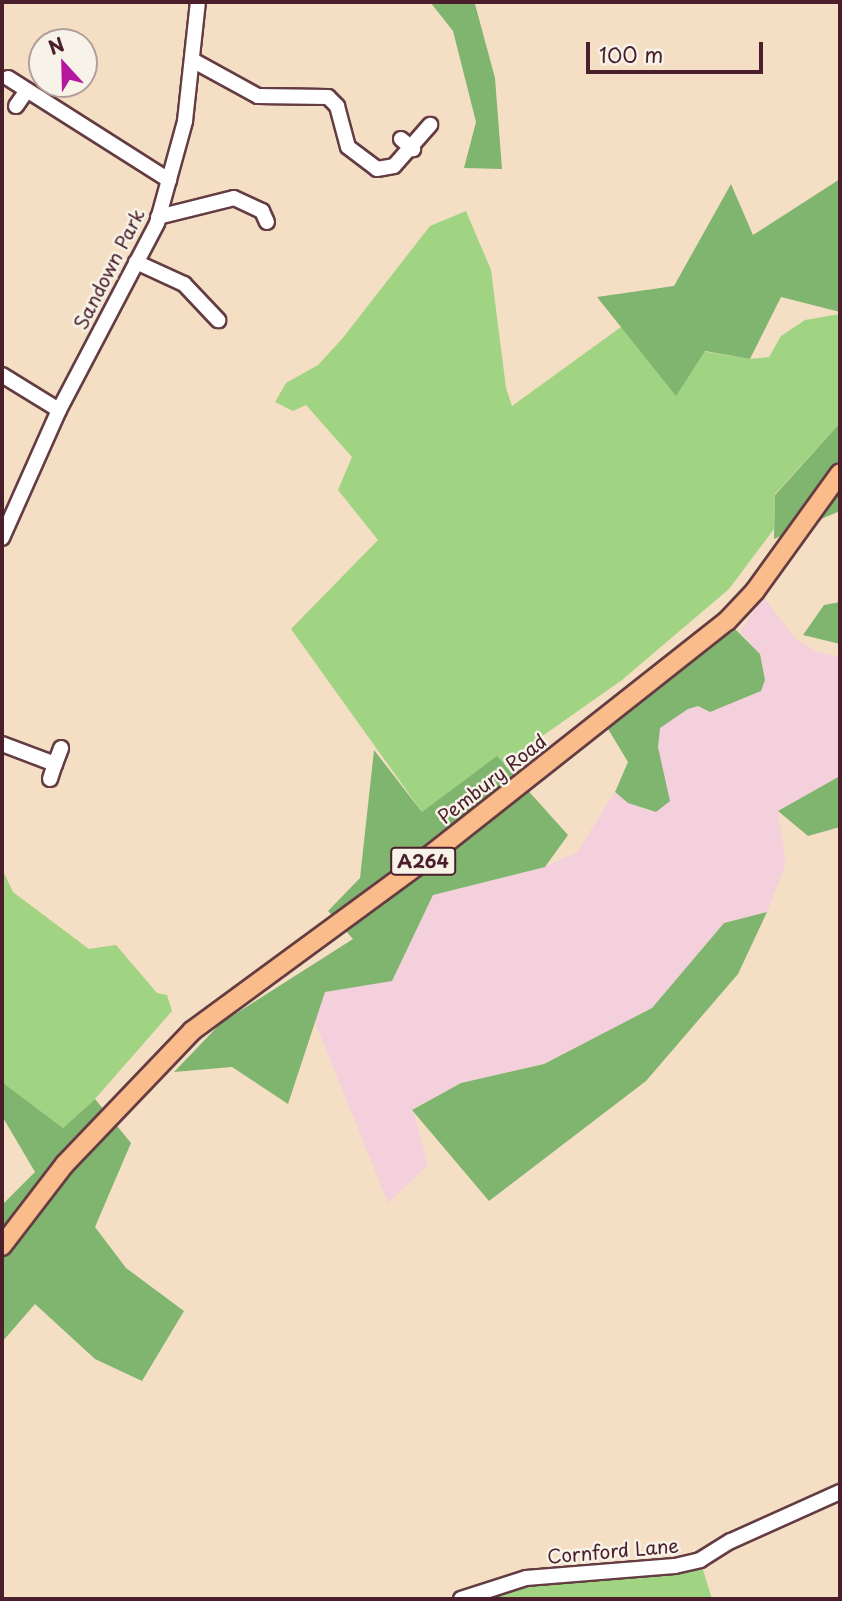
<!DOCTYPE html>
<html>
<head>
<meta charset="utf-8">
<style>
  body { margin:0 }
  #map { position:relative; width:842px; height:1601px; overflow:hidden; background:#f4dfc5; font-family:"Playpen Sans",sans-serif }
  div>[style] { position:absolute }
  .built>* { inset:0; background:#f4cfdc }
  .green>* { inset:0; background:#a0d382 }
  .forest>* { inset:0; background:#80b570 }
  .roads { filter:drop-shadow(2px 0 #643c42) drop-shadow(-2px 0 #643c42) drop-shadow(0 2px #643c42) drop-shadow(0 -2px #643c42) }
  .minor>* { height:14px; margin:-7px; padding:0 7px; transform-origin:7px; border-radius:7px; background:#fff }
  .major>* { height:18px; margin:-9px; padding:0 9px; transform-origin:9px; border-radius:9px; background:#fabc8b }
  span { translate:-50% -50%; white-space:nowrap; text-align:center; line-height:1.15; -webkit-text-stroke:5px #f7f3e8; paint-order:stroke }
  .shield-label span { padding:2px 5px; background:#f7f3e8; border:2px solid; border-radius:5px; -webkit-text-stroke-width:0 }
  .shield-label { font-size:18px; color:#4a1f2b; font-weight:700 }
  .street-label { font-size:19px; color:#4a1f2b }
  .frame { position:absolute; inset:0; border:4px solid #4a1f2b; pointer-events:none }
  .north { position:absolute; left:28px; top:28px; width:70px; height:70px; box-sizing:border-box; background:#f7f3e8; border:2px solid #b29e9c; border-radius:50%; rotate:338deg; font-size:19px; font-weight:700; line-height:28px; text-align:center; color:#4a1f2b }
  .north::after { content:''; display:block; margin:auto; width:24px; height:32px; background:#b5179e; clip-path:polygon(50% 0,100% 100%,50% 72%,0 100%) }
  .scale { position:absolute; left:586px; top:42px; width:177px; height:32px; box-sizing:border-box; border:4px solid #4a1f2b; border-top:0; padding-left:9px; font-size:21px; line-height:24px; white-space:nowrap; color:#4a1f2b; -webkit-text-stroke:5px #f7f3e8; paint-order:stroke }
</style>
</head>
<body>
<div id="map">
  <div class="built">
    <div style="clip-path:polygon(763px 597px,796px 639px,818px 652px,840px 657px,840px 776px,778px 811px,786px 863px,767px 912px,724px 923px,652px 1008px,543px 1064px,461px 1083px,413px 1109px,428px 1165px,388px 1203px,315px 1022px,325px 992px,392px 980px,433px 895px,545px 867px,577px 852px,615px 792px,649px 811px,656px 812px,669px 801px,658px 747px,659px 728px,688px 709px,698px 706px,710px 712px,761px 691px,760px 654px,740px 632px)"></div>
  </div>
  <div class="green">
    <div style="clip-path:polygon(466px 211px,491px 270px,506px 388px,512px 406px,621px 327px,647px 342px,750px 359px,769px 357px,781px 336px,805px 320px,840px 314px,840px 423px,775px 494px,774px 529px,729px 589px,622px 680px,507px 761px,422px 812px,291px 629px,378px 540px,338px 490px,352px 457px,306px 405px,293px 411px,275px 402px,286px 383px,318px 365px,342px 339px,430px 226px)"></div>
    <div style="clip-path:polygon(2px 869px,13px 892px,89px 949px,116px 945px,157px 993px,167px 995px,172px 1011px,95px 1099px,63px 1128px,2px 1082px)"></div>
    <div style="clip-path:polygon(700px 1560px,712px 1599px,461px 1599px,482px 1590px)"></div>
  </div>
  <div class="forest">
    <div style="clip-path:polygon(430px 2px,475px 4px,495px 78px,502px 169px,464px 168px,476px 122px,453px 31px)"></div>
    <div style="clip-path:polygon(840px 179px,840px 312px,781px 297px,750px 359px,705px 351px,676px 396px,597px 297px,674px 286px,731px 184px,753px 235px)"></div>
    <div style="clip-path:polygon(840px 423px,840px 511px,774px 539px,775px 495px)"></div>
    <div style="clip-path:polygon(840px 602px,840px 644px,803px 635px,824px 605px)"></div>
    <div style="clip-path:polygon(727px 621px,760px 654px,765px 680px,761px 691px,710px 712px,698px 706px,688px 709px,660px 728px,658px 747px,670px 801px,656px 812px,628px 803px,615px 792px,628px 762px,602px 719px)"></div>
    <div style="clip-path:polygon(374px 750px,422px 812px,497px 756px,568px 835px,545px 867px,433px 895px,392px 981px,325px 992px,288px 1104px,232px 1067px,174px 1072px,221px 1023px,353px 939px,328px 911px,360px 878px)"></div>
    <div style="clip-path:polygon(840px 776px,840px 827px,808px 836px,778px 811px)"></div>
    <div style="clip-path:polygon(767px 912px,738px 974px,646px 1081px,489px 1201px,412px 1110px,461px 1083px,544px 1064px,652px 1008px,724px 923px)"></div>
    <div style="clip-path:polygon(2px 1082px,63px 1128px,95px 1099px,131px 1143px,95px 1227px,126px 1268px,184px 1311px,142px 1381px,95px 1359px,35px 1304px,2px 1342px,2px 1205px,35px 1172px,2px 1116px)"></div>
  </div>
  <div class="roads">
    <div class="minor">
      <div style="left:194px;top:61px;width:73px;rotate:28.7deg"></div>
      <div style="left:258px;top:96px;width:70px;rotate:0.8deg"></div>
      <div style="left:328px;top:97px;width:13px;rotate:45deg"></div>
      <div style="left:337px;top:106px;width:42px;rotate:75deg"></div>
      <div style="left:348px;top:147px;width:36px;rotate:37deg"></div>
      <div style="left:377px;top:169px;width:17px;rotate:-10deg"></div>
      <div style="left:394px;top:166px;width:55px;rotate:-48.7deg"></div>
      <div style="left:8px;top:78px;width:191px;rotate:32.4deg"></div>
      <div style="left:16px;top:106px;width:19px;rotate:-55deg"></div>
      <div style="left:401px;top:139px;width:16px;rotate:40deg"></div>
      <div style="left:158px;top:217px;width:78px;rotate:-14deg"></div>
      <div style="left:234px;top:198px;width:31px;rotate:25deg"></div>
      <div style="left:262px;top:211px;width:12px;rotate:66deg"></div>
      <div style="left:136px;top:262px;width:53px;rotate:24.6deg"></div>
      <div style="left:184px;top:284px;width:50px;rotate:46.6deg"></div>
      <div style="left:2px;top:375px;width:67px;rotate:31.6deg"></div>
      <div style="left:2px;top:538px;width:140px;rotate:-66deg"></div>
      <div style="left:59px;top:410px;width:211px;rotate:-62.3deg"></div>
      <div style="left:157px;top:223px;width:106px;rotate:-74.6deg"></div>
      <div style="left:185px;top:121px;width:120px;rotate:-83.8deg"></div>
      <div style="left:2px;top:744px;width:57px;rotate:20.7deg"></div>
      <div style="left:55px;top:764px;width:17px;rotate:-69deg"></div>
      <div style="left:50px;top:779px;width:16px;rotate:-72deg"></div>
      <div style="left:461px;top:1599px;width:68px;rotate:-17.9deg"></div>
      <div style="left:526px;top:1578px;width:149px;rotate:-4.6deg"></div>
      <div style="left:675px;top:1566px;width:26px;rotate:-13deg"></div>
      <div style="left:700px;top:1560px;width:36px;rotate:-32deg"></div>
      <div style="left:731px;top:1541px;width:120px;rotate:-24.2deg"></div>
    </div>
    <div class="major">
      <div style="left:2px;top:1246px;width:103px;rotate:-52.5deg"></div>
      <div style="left:65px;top:1164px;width:184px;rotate:-46.3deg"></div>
      <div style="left:192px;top:1031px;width:282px;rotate:-36.3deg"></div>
      <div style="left:419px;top:864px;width:392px;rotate:-38.3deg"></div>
      <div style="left:727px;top:621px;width:41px;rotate:-47deg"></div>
      <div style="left:755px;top:591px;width:145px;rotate:-54.2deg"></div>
    </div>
  </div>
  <div class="shield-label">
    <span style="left:423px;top:861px">A264</span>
  </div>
  <div class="street-label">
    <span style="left:109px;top:269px;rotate:-63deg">Sandown Park</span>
    <span style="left:492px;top:779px;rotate:-38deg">Pembury Road</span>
    <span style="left:613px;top:1551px;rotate:-5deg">Cornford Lane</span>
  </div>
  <div class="frame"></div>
  <div class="north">N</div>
  <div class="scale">100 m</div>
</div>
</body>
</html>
